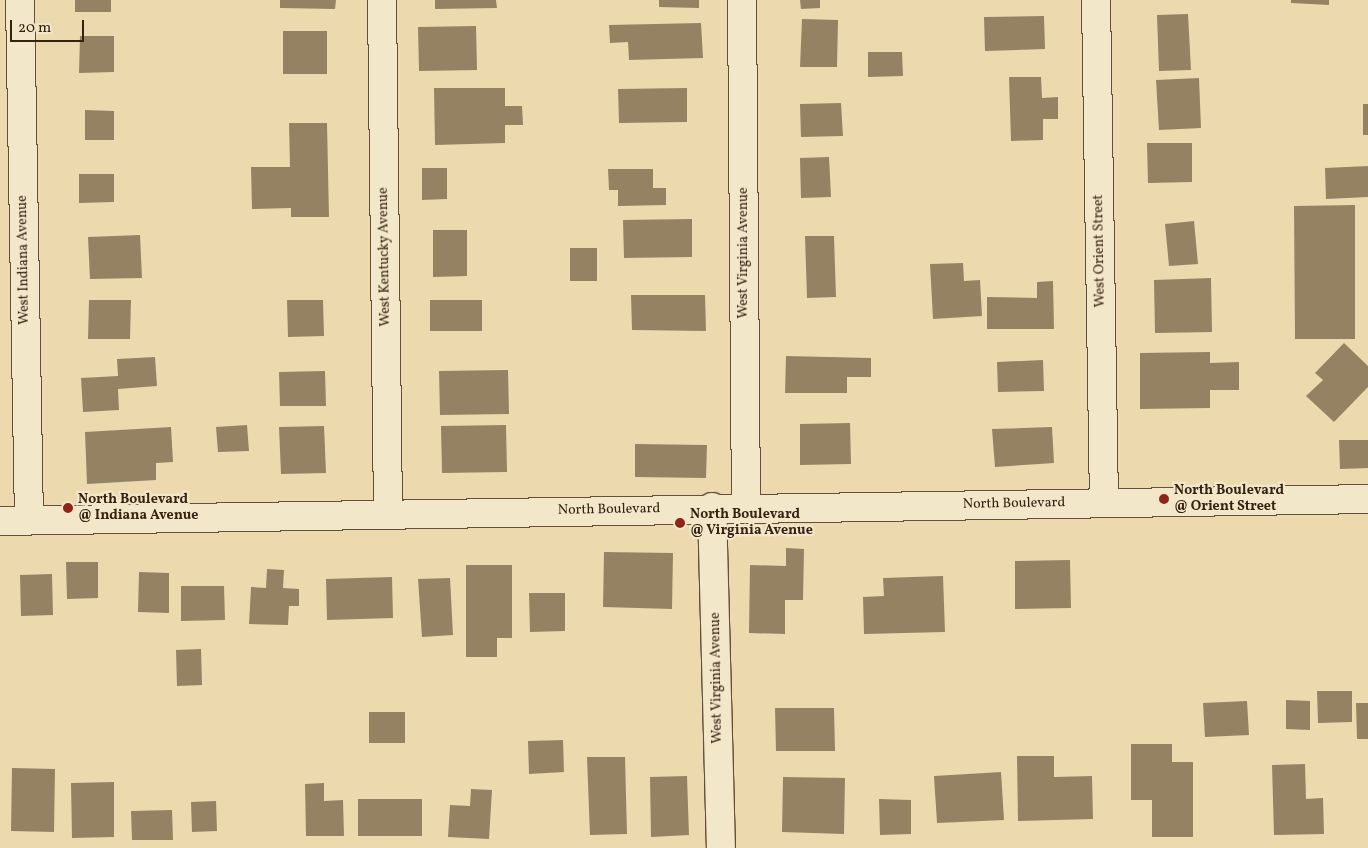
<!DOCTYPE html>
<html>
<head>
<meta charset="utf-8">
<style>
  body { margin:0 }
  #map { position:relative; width:1368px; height:848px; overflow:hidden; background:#ecdaae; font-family:Vollkorn,serif }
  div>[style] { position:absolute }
  .building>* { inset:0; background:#958263 }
  .roads { filter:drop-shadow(1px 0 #645039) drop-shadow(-1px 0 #645039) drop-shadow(0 1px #645039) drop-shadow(0 -1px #645039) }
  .minor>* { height:28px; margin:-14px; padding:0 14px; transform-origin:14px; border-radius:14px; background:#f3e7ca }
  .dots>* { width:14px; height:14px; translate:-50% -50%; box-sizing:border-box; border:2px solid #f3e7ca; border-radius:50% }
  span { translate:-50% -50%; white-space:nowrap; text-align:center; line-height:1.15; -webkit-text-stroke:4.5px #f3e7ca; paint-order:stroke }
  .street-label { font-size:14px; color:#362212 }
  .poi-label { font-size:14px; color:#362212; font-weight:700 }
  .left { translate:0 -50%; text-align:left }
  .scale { position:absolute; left:10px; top:20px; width:74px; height:22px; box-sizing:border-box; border:2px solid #362212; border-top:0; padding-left:6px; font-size:15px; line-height:18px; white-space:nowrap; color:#362212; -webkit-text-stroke:4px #f3e7ca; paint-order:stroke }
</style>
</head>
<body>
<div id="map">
  <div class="building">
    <div style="clip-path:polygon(75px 0,111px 0,111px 12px,75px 12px)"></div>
    <div style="clip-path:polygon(280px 0,336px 0,335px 9px,280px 8px)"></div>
    <div style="clip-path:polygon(435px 0,496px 0,497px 8px,435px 9px)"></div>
    <div style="clip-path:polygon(659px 0,699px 0,699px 8px,659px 7px)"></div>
    <div style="clip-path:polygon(800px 0,820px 0,820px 8px,801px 9px)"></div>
    <div style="clip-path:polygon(1291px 0,1329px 0,1329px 5px,1291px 3px)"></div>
    <div style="clip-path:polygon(1188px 14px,1191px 70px,1159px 71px,1157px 15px)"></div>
    <div style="clip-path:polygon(1044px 16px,1045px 49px,985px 51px,984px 17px)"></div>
    <div style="clip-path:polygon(802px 19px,838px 20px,837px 67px,800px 67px)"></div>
    <div style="clip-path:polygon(701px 23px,703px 58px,629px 60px,628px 42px,610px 43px,609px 25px)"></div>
    <div style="clip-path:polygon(476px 26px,477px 70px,419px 71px,418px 27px)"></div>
    <div style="clip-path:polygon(283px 31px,327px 31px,327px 74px,283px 74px)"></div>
    <div style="clip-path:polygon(80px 36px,114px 36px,114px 72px,79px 73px)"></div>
    <div style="clip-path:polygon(868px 52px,902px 52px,903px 76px,868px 77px)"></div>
    <div style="clip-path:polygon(1009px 77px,1041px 77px,1042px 98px,1058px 97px,1058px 119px,1043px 119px,1043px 140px,1011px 141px)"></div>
    <div style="clip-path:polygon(1199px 78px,1201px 128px,1159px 130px,1156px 80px)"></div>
    <div style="clip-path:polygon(434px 88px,505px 88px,505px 106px,522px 106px,523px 125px,505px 125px,505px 143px,435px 145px)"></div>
    <div style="clip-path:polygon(687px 88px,687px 122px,619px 123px,618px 89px)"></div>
    <div style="clip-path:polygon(841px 103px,843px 136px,801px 137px,800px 104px)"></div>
    <div style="clip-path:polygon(1363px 104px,1368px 104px,1368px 135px,1363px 135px)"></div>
    <div style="clip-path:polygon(85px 110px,114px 111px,114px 140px,85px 140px)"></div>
    <div style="clip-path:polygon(289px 123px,327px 123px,329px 217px,291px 217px,291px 208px,252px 209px,251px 167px,290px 167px)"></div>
    <div style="clip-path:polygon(1147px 143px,1192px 143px,1192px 182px,1148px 183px)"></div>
    <div style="clip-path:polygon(829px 157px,831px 197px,801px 198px,800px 158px)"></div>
    <div style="clip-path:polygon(1368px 166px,1368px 197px,1326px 199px,1325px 168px)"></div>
    <div style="clip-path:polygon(422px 168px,447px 168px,447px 199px,422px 200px)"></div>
    <div style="clip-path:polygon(608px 169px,653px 169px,653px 188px,666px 188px,666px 205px,618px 206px,618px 190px,609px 190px)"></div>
    <div style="clip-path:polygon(79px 174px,114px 174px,114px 202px,79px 203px)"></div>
    <div style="clip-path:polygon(1355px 205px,1355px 339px,1295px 339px,1294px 206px)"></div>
    <div style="clip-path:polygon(692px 219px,692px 257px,624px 258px,623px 220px)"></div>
    <div style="clip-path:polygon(1194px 221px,1198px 264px,1169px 266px,1165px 224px)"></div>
    <div style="clip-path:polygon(433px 230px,467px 230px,467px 276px,433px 277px)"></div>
    <div style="clip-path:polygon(140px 235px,142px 278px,90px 279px,88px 237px)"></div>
    <div style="clip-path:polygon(805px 236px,834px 236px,836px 297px,807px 298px)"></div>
    <div style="clip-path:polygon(570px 248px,597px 248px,597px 281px,570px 281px)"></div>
    <div style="clip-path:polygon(963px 263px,964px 281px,980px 280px,982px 316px,933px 319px,930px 264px)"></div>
    <div style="clip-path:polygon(1211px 278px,1212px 332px,1155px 333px,1154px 280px)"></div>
    <div style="clip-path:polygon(1053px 281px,1054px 329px,987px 329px,987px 297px,1037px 298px,1037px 282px)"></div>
    <div style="clip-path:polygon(631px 295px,705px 295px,706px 331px,632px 330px)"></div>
    <div style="clip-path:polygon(89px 300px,131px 300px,130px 339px,88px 339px)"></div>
    <div style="clip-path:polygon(287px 300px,323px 300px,324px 336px,288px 337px)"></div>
    <div style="clip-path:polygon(430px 300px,482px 300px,482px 331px,430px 331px)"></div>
    <div style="clip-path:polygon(1344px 343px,1368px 366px,1368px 387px,1334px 422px,1306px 396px,1323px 380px,1315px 373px)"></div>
    <div style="clip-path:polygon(1210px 352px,1210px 363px,1239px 362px,1239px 390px,1210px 390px,1210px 408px,1140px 409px,1140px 353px)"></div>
    <div style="clip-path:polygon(786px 356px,871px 358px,871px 377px,847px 377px,847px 393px,785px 393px)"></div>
    <div style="clip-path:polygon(155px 357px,157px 386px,118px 389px,119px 410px,83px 412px,81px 378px,118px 376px,117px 359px)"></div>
    <div style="clip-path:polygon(1043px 360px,1044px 391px,998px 392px,997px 362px)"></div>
    <div style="clip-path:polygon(508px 370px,509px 414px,440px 415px,439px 371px)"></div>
    <div style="clip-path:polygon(325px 371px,326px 406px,280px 406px,279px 372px)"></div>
    <div style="clip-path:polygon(850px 423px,851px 464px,800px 465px,800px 424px)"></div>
    <div style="clip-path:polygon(247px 425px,249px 451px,218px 452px,216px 427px)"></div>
    <div style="clip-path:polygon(506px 425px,507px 472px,442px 473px,441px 426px)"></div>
    <div style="clip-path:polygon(324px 426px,326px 473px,281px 474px,279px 427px)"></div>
    <div style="clip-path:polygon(171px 427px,173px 462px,156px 463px,156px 480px,87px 484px,85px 432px)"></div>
    <div style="clip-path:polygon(1052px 427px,1054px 463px,995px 467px,992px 429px)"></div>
    <div style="clip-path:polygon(1339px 440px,1368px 440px,1368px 468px,1340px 469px)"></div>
    <div style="clip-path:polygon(635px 444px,707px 445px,706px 478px,635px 477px)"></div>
    <div style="clip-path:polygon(786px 548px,804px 549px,803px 600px,785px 600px,785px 634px,749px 633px,750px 565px,786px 566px)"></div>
    <div style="clip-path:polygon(604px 552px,673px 553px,672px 609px,603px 607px)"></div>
    <div style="clip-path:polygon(1070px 560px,1071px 608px,1015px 609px,1015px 561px)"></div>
    <div style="clip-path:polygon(66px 562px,98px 562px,98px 598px,67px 599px)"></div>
    <div style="clip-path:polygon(466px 565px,512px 565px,512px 638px,497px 638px,497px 657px,466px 657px)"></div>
    <div style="clip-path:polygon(267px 569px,284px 570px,283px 588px,299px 589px,299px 606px,289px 606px,288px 625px,249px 624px,251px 587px,266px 588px)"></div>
    <div style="clip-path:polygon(139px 572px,169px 573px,169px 613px,138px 612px)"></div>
    <div style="clip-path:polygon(52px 574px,53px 615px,21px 616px,20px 575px)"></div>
    <div style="clip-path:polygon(943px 576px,945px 632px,864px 634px,863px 597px,884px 596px,883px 578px)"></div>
    <div style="clip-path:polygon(392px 577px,393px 618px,327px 620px,326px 579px)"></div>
    <div style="clip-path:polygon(450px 578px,453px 635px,422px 637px,418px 579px)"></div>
    <div style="clip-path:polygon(181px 586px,224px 586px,225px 620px,181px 621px)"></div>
    <div style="clip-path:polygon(529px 593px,565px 593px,565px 631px,530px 632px)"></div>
    <div style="clip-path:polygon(201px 649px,202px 685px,177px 686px,176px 650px)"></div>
    <div style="clip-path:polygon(1317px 691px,1352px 691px,1352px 722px,1318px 723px)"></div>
    <div style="clip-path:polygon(1286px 700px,1310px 701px,1310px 730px,1286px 729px)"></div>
    <div style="clip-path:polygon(1247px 701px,1249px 735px,1205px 737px,1203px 703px)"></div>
    <div style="clip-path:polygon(1356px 703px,1368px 703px,1368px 739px,1357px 739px)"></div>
    <div style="clip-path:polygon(775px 708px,834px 708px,835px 751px,776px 751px)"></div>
    <div style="clip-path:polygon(369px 712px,405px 712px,405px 743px,369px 743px)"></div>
    <div style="clip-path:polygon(563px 740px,564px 772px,529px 774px,528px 741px)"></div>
    <div style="clip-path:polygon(1131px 744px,1172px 744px,1172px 762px,1193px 762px,1193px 837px,1152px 837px,1152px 800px,1131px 800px)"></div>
    <div style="clip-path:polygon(1017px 756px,1054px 756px,1054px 777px,1092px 776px,1093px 819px,1018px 821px)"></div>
    <div style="clip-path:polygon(587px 757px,625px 757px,627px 834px,590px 835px)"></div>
    <div style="clip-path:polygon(1305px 764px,1306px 799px,1323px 798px,1324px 834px,1274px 835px,1272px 765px)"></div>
    <div style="clip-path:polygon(12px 768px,55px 769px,54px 832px,11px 831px)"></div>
    <div style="clip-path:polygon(1001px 772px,1004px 820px,937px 823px,934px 776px)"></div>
    <div style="clip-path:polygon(687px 776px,689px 835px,651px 837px,650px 777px)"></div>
    <div style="clip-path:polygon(783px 777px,845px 778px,844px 834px,782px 832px)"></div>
    <div style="clip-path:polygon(114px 782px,114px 837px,72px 838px,71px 783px)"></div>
    <div style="clip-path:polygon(324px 783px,324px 801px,343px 800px,344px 836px,306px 836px,305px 784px)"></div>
    <div style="clip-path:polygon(471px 789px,492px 790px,489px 839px,448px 837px,450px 805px,470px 806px)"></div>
    <div style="clip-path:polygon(358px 799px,422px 799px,422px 836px,358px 836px)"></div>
    <div style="clip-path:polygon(879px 799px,911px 800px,911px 834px,880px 835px)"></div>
    <div style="clip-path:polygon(216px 801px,217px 831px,192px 832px,191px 802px)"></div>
    <div style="clip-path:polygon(172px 810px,173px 840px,132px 840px,131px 811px)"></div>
  </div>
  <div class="roads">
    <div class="minor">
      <div style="left:20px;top:0;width:520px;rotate:89.01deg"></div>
      <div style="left:382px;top:0;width:514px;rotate:89.33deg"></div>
      <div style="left:742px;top:0;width:507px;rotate:89.55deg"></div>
      <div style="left:1096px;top:0;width:502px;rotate:89.09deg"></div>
      <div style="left:712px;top:507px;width:341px;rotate:88.5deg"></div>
      <div style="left:0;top:521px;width:1368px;rotate:-0.92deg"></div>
    </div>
  </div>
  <div class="dots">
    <div style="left:1164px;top:499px;background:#8f2418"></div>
    <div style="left:68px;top:508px;background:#8f2418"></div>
    <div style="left:680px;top:523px;background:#8f2418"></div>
  </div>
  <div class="street-label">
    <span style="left:1100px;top:251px;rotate:-91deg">West Orient Street</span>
    <span style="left:744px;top:253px;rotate:-90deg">West Virginia Avenue</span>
    <span style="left:385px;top:257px;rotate:-91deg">West Kentucky Avenue</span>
    <span style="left:24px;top:260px;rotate:-91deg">West Indiana Avenue</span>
    <span style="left:1014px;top:504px;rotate:-1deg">North Boulevard</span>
    <span style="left:609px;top:510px;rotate:-1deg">North Boulevard</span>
    <span style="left:717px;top:678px;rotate:-91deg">West Virginia Avenue</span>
  </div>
  <div class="poi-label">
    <span class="left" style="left:1174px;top:499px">North Boulevard<br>@ Orient Street</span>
    <span class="left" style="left:78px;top:508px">North Boulevard<br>@ Indiana Avenue</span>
    <span class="left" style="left:690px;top:523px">North Boulevard<br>@ Virginia Avenue</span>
  </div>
  <div class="scale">20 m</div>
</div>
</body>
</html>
